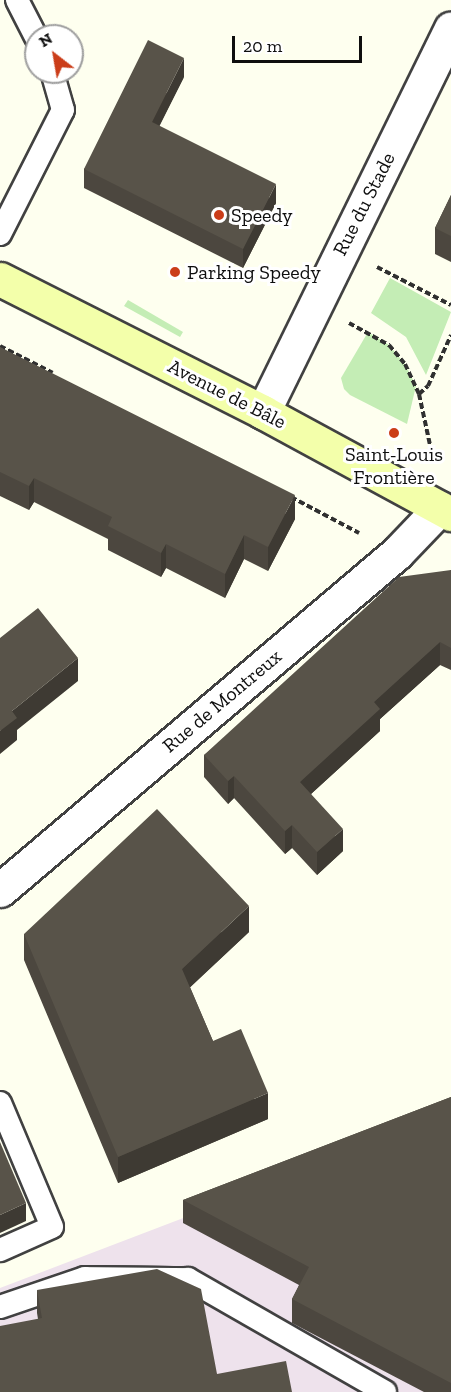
<!DOCTYPE html>
<html>
<head>
<meta charset="utf-8">
<style>
  body { margin:0 }
  #map { position:relative; width:451px; height:1392px; overflow:hidden; background:#feffef; font-family:"Zilla Slab",serif }
  div>[style] { position:absolute }
  .industrial>* { inset:0; background:#eee2ec }
  .green>* { inset:0; background:#c4edb5 }
  .path>* { height:4px; margin-top:-2px; transform-origin:0; background:repeating-linear-gradient(90deg,#303030 0 6px,transparent 0 9px) }
  .roads { filter:drop-shadow(2px 0 #414141) drop-shadow(-2px 0 #414141) drop-shadow(0 2px #414141) drop-shadow(0 -2px #414141) }
  .lane>* { height:22px; margin:-11px; padding:0 11px; transform-origin:11px; border-radius:11px; background:#fff }
  .street>* { height:33px; margin:-16.5px; padding:0 16.5px; transform-origin:16.5px; border-radius:16.5px; background:#fff }
  .secondary>* { height:33px; margin:-16.5px; padding:0 16.5px; transform-origin:16.5px; border-radius:16.5px; background:#f3ffaa }
  .wall>* { inset:0; background:#4c473f }
  .shaded-wall>* { inset:0; background:#3e3a33 }
  .building>* { inset:0; background:#585349 }
  .dots>* { width:16px; height:16px; translate:-50% -50%; box-sizing:border-box; border:3px solid #fff; border-radius:50% }
  span { translate:-50% -50%; white-space:nowrap; text-align:center; line-height:1.15; -webkit-text-stroke:6px #fff; paint-order:stroke }
  .street-label { font-size:20px; color:#0e0e0e }
  .poi-label { font-size:20px; color:#0e0e0e }
  .left { translate:0 -50%; text-align:left }
  .north { position:absolute; left:24px; top:24px; width:60px; height:60px; box-sizing:border-box; background:#fff; border:2px solid #9f9f9f; border-radius:50%; rotate:329deg; font-size:16px; font-weight:700; line-height:24px; text-align:center; color:#0e0e0e }
  .north::after { content:''; display:block; margin:auto; width:21px; height:27px; background:#cb3d19; clip-path:polygon(50% 0,100% 100%,50% 72%,0 100%) }
  .scale { position:absolute; left:232px; top:36px; width:130px; height:27px; box-sizing:border-box; border:3px solid #0e0e0e; border-top:0; padding-left:8px; font-size:18px; line-height:21px; white-space:nowrap; color:#0e0e0e; -webkit-text-stroke:4px #fff; paint-order:stroke }
</style>
</head>
<body>
<div id="map">
  <div class="industrial">
    <div style="clip-path:polygon(451px 1116px,451px 1392px,0 1392px,0 1288px)"></div>
  </div>
  <div class="green">
    <div style="clip-path:polygon(390px 278px,451px 312px,426px 375px,406px 337px,371px 313px)"></div>
    <div style="clip-path:polygon(128px 300px,183px 332px,180px 337px,124px 306px)"></div>
    <div style="clip-path:polygon(368px 332px,389px 345px,405px 364px,416px 386px,407px 424px,350px 395px,344px 389px,341px 378px)"></div>
  </div>
  <div class="path">
    <div style="left:377px;top:267px;width:83px;rotate:27.2deg"></div>
    <div style="left:349px;top:323px;width:46px;rotate:28.8deg"></div>
    <div style="left:389px;top:345px;width:25px;rotate:50deg"></div>
    <div style="left:405px;top:364px;width:33px;rotate:65deg"></div>
    <div style="left:419px;top:394px;width:66px;rotate:77.8deg"></div>
    <div style="left:0;top:346px;width:59px;rotate:27deg"></div>
    <div style="left:419px;top:394px;width:12px;rotate:-42deg"></div>
    <div style="left:428px;top:386px;width:56px;rotate:-65.7deg"></div>
    <div style="left:291px;top:497px;width:77px;rotate:27.9deg"></div>
  </div>
  <div class="roads">
    <div class="lane">
      <div style="left:17px;top:0;width:42px;rotate:62.8deg"></div>
      <div style="left:0;top:234px;width:139px;rotate:-63.1deg"></div>
      <div style="left:63px;top:110px;width:40px;rotate:-106deg"></div>
      <div style="left:0;top:1103px;width:134px;rotate:67.2deg"></div>
      <div style="left:52px;top:1227px;width:57px;rotate:156.1deg"></div>
      <div style="left:0;top:1307px;width:90px;rotate:-18.8deg"></div>
      <div style="left:85px;top:1278px;width:103px;rotate:0.6deg"></div>
      <div style="left:188px;top:1279px;width:227px;rotate:29.8deg"></div>
    </div>
    <div class="street">
      <div style="left:263px;top:412px;width:427px;rotate:-63.9deg"></div>
      <div style="left:0;top:890px;width:521px;rotate:-40.33deg"></div>
      <div style="left:397px;top:553px;width:62px;rotate:-46.3deg"></div>
    </div>
    <div class="secondary">
      <div style="left:0;top:279px;width:295px;rotate:26.8deg"></div>
      <div style="left:263px;top:412px;width:214px;rotate:28.5deg"></div>
    </div>
  </div>
  <div class="wall">
    <div style="clip-path:polygon(184px 77px,159px 126px,276px 203px,243px 268px,84px 188px,84px 169px)"></div>
    <div style="clip-path:polygon(451px 195px,451px 262px,435px 254px,435px 228px)"></div>
    <div style="clip-path:polygon(0 347px,295px 519px,268px 571px,244px 559px,225px 598px,166px 568px,161px 577px,108px 550px,108px 539px,34px 502px,29px 510px,0 496px)"></div>
    <div style="clip-path:polygon(451px 570px,451px 670px,440px 665px,380px 719px,380px 731px,311px 794px,343px 851px,317px 875px,292px 848px,285px 854px,234px 798px,228px 804px,204px 777px,204px 755px)"></div>
    <div style="clip-path:polygon(249px 932px,190px 987px,213px 1041px,268px 1119px,118px 1183px,24px 960px,24px 934px)"></div>
    <div style="clip-path:polygon(451px 1097px,451px 1392px,424px 1392px,292px 1323px,292px 1299px,299px 1285px,183px 1223px,183px 1200px)"></div>
    <div style="clip-path:polygon(37px 1290px,217px 1374px,0 1392px,38px 1319px,37px 1313px)"></div>
  </div>
  <div class="shaded-wall">
    <div style="clip-path:polygon(184px 58px,184px 77px,152px 141px,152px 122px)"></div>
    <div style="clip-path:polygon(276px 184px,276px 203px,243px 268px,243px 249px)"></div>
    <div style="clip-path:polygon(34px 478px,34px 502px,29px 510px,29px 486px)"></div>
    <div style="clip-path:polygon(295px 495px,295px 519px,268px 571px,268px 547px)"></div>
    <div style="clip-path:polygon(244px 535px,244px 559px,225px 598px,225px 574px)"></div>
    <div style="clip-path:polygon(166px 544px,166px 568px,161px 577px,161px 553px)"></div>
    <div style="clip-path:polygon(440px 642px,440px 665px,380px 719px,380px 731px,300px 804px,300px 782px,374px 702px)"></div>
    <div style="clip-path:polygon(78px 658px,78px 681px,17px 730px,17px 740px,0 754px,0 731px,12px 711px)"></div>
    <div style="clip-path:polygon(234px 776px,234px 798px,228px 804px,228px 781px)"></div>
    <div style="clip-path:polygon(292px 825px,292px 848px,285px 854px,285px 831px)"></div>
    <div style="clip-path:polygon(343px 829px,343px 851px,317px 875px,317px 852px)"></div>
    <div style="clip-path:polygon(249px 906px,249px 932px,182px 995px,182px 969px)"></div>
    <div style="clip-path:polygon(268px 1093px,268px 1119px,118px 1183px,118px 1157px)"></div>
    <div style="clip-path:polygon(26px 1203px,26px 1221px,0 1233px,0 1215px)"></div>
  </div>
  <div class="building">
    <div style="clip-path:polygon(148px 40px,184px 58px,152px 122px,276px 184px,243px 249px,84px 169px)"></div>
    <div style="clip-path:polygon(451px 195px,451px 236px,435px 228px)"></div>
    <div style="clip-path:polygon(0 347px,295px 495px,268px 547px,244px 535px,225px 574px,166px 544px,161px 553px,108px 526px,112px 517px,34px 478px,29px 486px,0 472px)"></div>
    <div style="clip-path:polygon(451px 570px,451px 648px,440px 642px,374px 702px,380px 709px,300px 782px,343px 829px,317px 852px,292px 825px,285px 831px,234px 776px,228px 781px,204px 755px,399px 577px)"></div>
    <div style="clip-path:polygon(38px 608px,78px 658px,12px 711px,17px 718px,0 731px,0 638px)"></div>
    <div style="clip-path:polygon(157px 809px,249px 906px,182px 969px,213px 1041px,241px 1029px,268px 1093px,118px 1157px,24px 934px)"></div>
    <div style="clip-path:polygon(451px 1097px,451px 1383px,292px 1299px,309px 1267px,183px 1200px)"></div>
    <div style="clip-path:polygon(0 1142px,26px 1203px,0 1215px)"></div>
    <div style="clip-path:polygon(157px 1269px,201px 1289px,217px 1374px,286px 1361px,292px 1392px,0 1392px,0 1326px,42px 1318px,37px 1290px)"></div>
  </div>
  <div class="dots">
    <div style="left:219px;top:215px;background:#cb3d19"></div>
    <div style="left:175px;top:272px;background:#cb3d19"></div>
    <div style="left:394px;top:433px;background:#cb3d19"></div>
  </div>
  <div class="street-label">
    <span style="left:364px;top:204px;rotate:-63deg">Rue du Stade</span>
    <span style="left:227px;top:394px;rotate:27deg">Avenue de Bâle</span>
    <span style="left:222px;top:701px;rotate:-40deg">Rue de Montreux</span>
  </div>
  <div class="poi-label">
    <span class="left" style="left:231px;top:215px">Speedy</span>
    <span class="left" style="left:187px;top:272px">Parking Speedy</span>
    <span style="left:394px;top:466px">Saint-Louis<br>Frontière</span>
  </div>
  <div class="north">N</div>
  <div class="scale">20 m</div>
</div>
</body>
</html>
